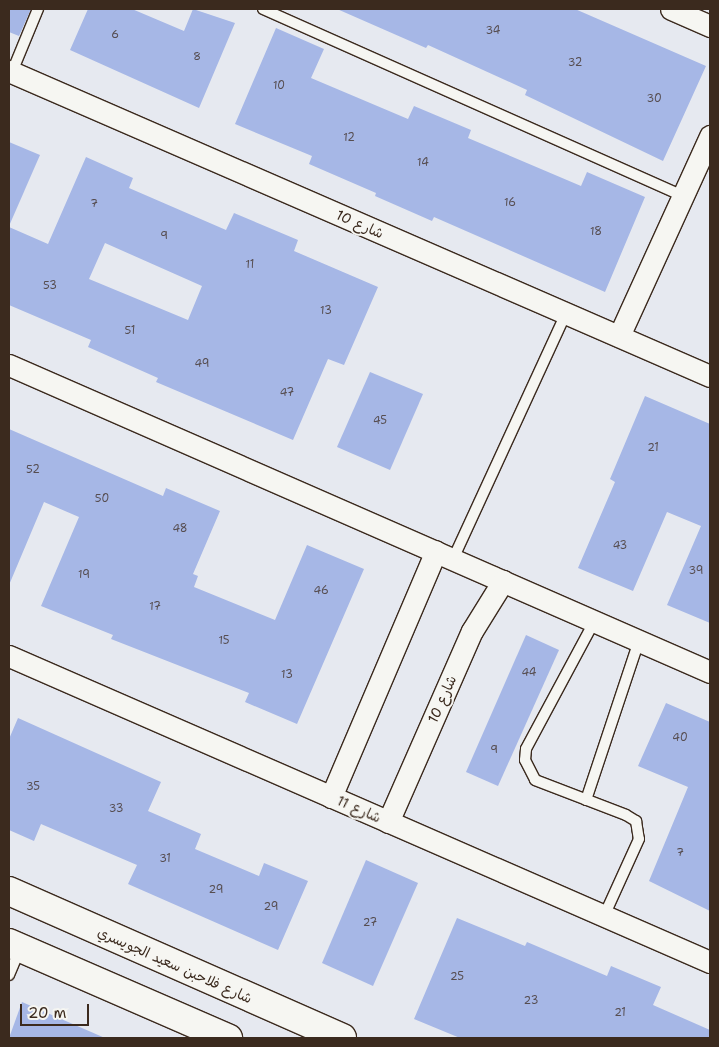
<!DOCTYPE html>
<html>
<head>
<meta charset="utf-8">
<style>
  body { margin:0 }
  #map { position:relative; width:719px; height:1047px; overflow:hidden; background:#e6e9f0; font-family:"Shantell Sans","Playpen Sans Arabic",sans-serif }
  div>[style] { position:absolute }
  .building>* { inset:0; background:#a6b7e6 }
  .roads { filter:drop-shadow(1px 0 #3b2a1e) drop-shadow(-1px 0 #3b2a1e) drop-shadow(0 1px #3b2a1e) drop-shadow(0 -1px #3b2a1e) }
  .lane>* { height:10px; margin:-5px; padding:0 5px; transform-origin:5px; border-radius:5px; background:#f6f6f2 }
  .street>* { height:21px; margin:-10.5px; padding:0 10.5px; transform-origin:10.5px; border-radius:10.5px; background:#f6f6f2 }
  .secondary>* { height:28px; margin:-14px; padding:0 14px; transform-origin:14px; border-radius:14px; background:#f6f6f2 }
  span { translate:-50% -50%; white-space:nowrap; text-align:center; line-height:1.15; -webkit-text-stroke:4px #f6f6f2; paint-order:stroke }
  .number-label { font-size:11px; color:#564d50 }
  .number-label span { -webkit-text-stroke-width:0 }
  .street-label { font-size:14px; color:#3b2a1e }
  .frame { position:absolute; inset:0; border:10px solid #3b2a1e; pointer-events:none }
  .scale { position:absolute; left:20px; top:1004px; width:69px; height:22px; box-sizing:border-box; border:2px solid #3b2a1e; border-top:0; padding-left:6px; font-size:15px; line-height:18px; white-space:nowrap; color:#3b2a1e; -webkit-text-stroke:4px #f6f6f2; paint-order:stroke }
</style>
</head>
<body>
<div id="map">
  <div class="building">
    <div style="clip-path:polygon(9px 9px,31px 9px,19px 36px,9px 32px)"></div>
    <div style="clip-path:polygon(88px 9px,132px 9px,184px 31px,193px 9px,235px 23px,199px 108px,70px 50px)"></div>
    <div style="clip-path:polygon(337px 9px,575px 9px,706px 66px,663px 161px,525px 95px,527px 90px,428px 45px,426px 48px)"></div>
    <div style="clip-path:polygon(276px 28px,324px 49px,311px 78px,408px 119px,414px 106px,471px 130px,468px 138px,581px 186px,587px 172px,645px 197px,605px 292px,434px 217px,432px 221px,375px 196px,376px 193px,309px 164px,312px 156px,235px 124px)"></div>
    <div style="clip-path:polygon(9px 142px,40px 155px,9px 226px)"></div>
    <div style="clip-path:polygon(evenodd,86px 157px,133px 178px,129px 188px,226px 230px,234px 213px,298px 240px,294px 251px,378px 287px,344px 365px,328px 359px,293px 440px,156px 382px,158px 378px,88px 347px,91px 340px,9px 305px,9px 227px,48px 244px,86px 157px,105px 243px,202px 286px,188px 320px,89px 279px,105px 243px)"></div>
    <div style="clip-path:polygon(370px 372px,423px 394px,390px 470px,337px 447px)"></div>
    <div style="clip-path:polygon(645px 396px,710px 424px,710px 623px,667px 605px,701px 526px,667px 512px,633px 591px,578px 568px,615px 482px,610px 479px)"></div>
    <div style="clip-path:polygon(9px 429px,163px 496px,166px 488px,220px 511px,193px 574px,198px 576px,194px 587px,275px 620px,307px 545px,364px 569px,297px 724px,245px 702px,249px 693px,111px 639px,113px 635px,41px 606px,79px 517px,44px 502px,9px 585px)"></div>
    <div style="clip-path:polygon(526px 635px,559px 650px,498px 786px,466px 772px)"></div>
    <div style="clip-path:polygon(666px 703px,710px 722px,710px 911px,649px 881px,688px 787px,638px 766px)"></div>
    <div style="clip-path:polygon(18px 718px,161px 782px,148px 811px,201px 834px,195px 849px,259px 876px,264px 863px,308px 881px,278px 950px,128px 884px,137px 865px,41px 824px,34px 841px,9px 830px,9px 739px)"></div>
    <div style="clip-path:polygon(366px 860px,418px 883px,373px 986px,322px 963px)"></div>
    <div style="clip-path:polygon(457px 918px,525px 946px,527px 942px,607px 976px,611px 966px,661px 987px,653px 1005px,710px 1030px,710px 1038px,460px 1038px,414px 1019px)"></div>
    <div style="clip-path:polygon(22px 1002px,105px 1038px,9px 1038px)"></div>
  </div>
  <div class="roads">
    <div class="lane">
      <div style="left:263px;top:9px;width:460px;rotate:24deg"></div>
      <div style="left:12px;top:72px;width:68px;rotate:-67.6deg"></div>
      <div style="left:453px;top:559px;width:271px;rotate:-65.3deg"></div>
      <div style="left:594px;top:622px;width:144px;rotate:118.2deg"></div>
      <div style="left:526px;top:749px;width:11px;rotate:95deg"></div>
      <div style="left:525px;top:760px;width:22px;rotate:63deg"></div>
      <div style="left:535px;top:780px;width:97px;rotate:21deg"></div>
      <div style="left:626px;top:815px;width:12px;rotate:31deg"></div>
      <div style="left:636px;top:821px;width:18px;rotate:81deg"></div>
      <div style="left:639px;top:839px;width:85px;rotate:114.4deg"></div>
      <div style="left:586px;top:800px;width:168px;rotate:-71.6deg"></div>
      <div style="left:9px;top:975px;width:28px;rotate:-67deg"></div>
    </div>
    <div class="street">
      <div style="left:671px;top:9px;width:43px;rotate:23.6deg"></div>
      <div style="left:9px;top:71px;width:764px;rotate:23.51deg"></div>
      <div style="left:619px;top:336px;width:220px;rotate:-65.5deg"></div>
      <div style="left:9px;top:365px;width:765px;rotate:23.65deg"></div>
      <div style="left:9px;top:656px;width:765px;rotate:23.58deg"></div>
      <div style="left:331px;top:797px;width:267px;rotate:-66.9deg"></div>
      <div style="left:388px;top:822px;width:209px;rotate:-66.3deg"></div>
      <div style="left:472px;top:631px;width:59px;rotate:-58.2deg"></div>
    </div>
    <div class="secondary">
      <div style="left:9px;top:891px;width:364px;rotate:23.8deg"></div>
      <div style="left:9px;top:943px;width:239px;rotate:23.5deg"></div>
    </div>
  </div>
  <div class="number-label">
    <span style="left:493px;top:31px">34</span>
    <span style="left:115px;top:35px">6</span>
    <span style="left:197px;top:57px">8</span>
    <span style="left:575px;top:63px">32</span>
    <span style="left:279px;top:86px">10</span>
    <span style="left:654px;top:99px">30</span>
    <span style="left:349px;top:138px">12</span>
    <span style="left:423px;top:163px">14</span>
    <span style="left:510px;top:203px">16</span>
    <span style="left:94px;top:204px">7</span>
    <span style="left:596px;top:232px">18</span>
    <span style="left:164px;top:236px">9</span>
    <span style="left:250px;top:265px">11</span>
    <span style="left:50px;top:286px">53</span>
    <span style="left:326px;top:311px">13</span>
    <span style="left:130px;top:331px">51</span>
    <span style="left:202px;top:364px">49</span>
    <span style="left:287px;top:393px">47</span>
    <span style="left:380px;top:421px">45</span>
    <span style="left:653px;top:448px">21</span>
    <span style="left:33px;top:470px">52</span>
    <span style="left:102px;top:499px">50</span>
    <span style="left:180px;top:529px">48</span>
    <span style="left:620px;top:546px">43</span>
    <span style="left:696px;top:571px">39</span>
    <span style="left:84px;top:575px">19</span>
    <span style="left:321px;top:591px">46</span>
    <span style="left:155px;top:607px">17</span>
    <span style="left:224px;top:641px">15</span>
    <span style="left:529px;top:673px">44</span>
    <span style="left:287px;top:675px">13</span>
    <span style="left:680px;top:738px">40</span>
    <span style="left:494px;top:750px">9</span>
    <span style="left:33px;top:787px">35</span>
    <span style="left:116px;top:809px">33</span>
    <span style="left:680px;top:853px">7</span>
    <span style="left:165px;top:859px">31</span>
    <span style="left:216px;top:890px">29</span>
    <span style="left:271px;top:907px">29</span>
    <span style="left:370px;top:923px">27</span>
    <span style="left:457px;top:977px">25</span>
    <span style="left:531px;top:1001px">23</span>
    <span style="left:620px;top:1013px">21</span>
  </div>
  <div class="street-label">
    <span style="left:360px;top:224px;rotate:24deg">شارع 10</span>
    <span style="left:442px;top:699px;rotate:-66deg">شارع 10</span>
    <span style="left:359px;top:809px;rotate:24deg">شارع 11</span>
    <span style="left:175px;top:965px;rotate:24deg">شارع فلاحبن سعيد الجويسري</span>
  </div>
  <div class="frame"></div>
  <div class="scale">20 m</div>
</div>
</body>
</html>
